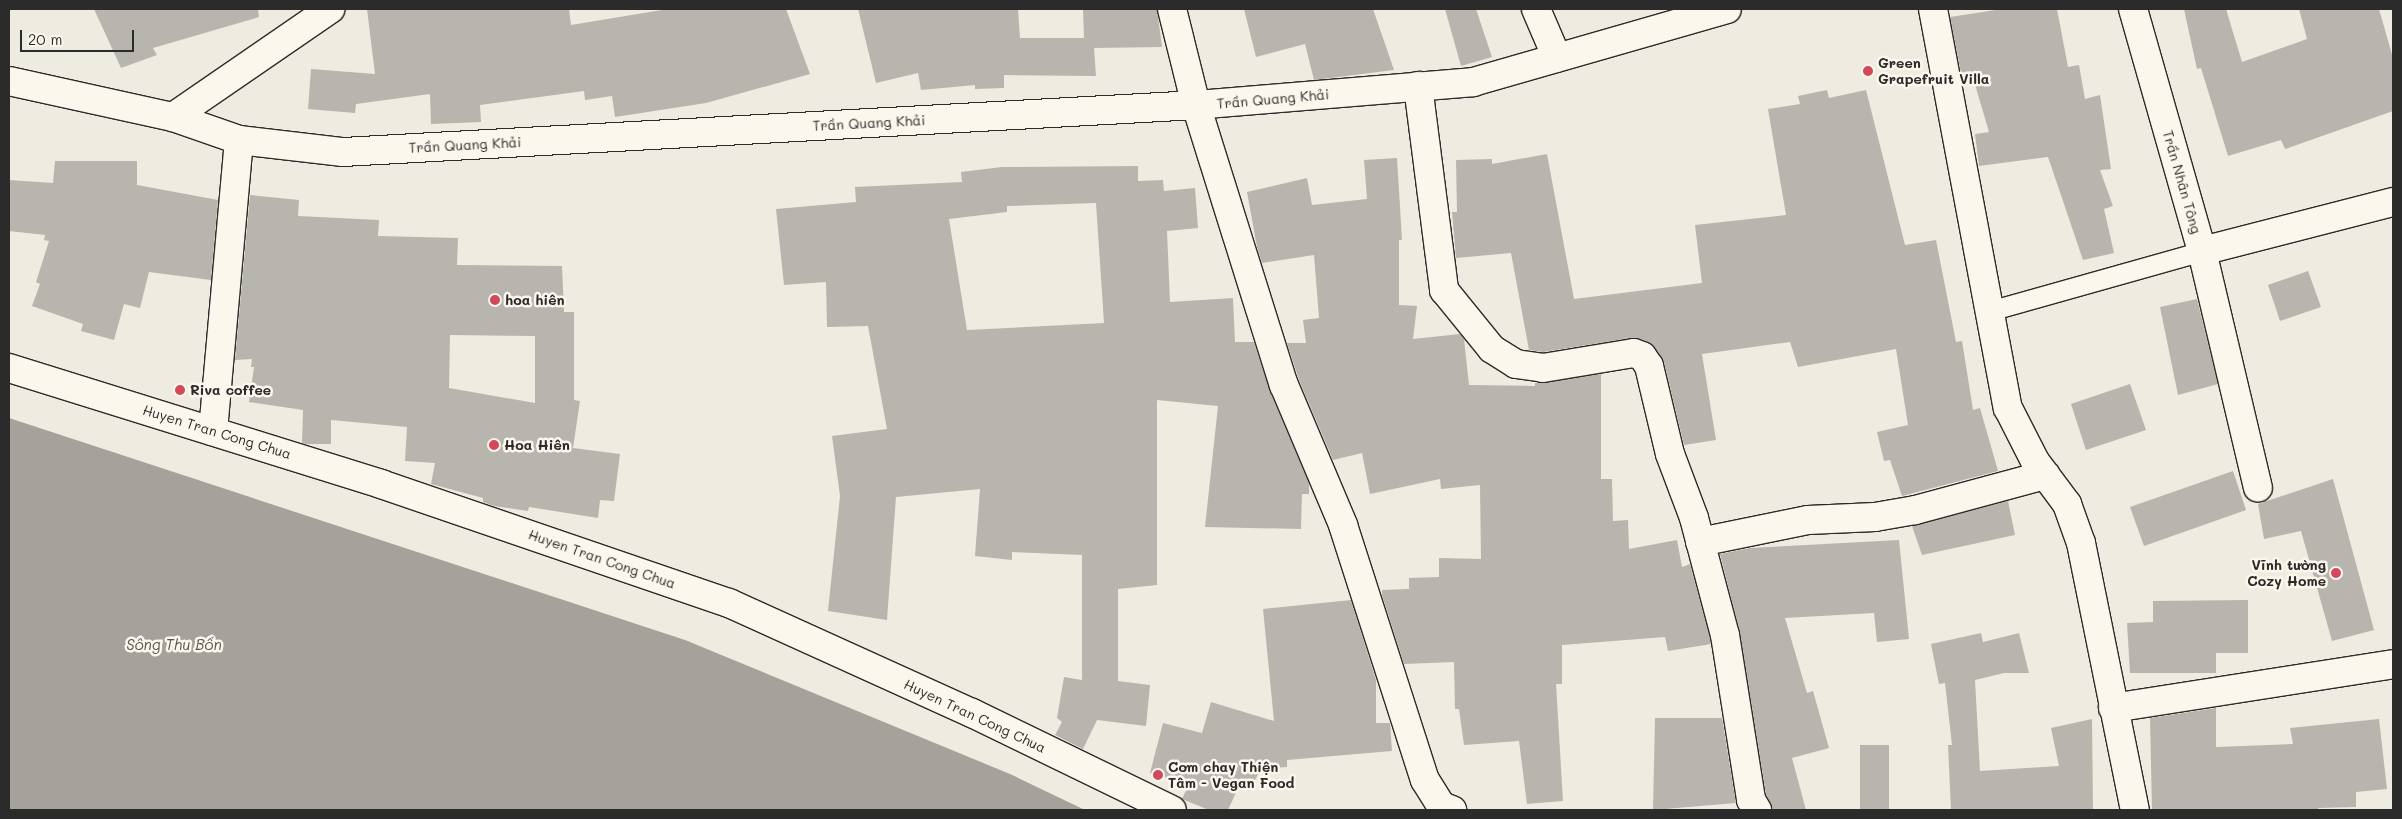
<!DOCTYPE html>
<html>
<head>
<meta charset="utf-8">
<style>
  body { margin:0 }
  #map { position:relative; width:2402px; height:819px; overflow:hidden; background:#eeebe0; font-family:Mali,sans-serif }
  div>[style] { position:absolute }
  .water>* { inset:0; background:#a4a29a }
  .building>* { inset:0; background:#b8b5ae }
  .roads { filter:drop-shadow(1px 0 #2b2b2b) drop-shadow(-1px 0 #2b2b2b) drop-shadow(0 1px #2b2b2b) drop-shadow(0 -1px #2b2b2b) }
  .lane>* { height:19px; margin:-9.5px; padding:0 9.5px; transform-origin:9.5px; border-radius:9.5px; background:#fbf7ec }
  .street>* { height:28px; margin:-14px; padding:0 14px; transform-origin:14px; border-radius:14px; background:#fbf7ec }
  .secondary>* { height:28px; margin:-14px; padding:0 14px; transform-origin:14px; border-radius:14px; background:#fbf7ec }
  .dots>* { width:14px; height:14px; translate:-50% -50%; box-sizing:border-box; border:2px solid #fbf7ec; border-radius:50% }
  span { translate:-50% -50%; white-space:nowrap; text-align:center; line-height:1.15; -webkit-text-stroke:5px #fbf7ec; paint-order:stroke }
  .poi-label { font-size:14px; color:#2b2b2b; font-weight:700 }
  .left { translate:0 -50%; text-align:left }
  .right { translate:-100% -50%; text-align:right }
  .street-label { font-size:14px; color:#2b2b2b }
  .water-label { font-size:15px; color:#555552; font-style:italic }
  .frame { position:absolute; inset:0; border:10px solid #2b2b2b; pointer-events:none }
  .scale { position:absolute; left:20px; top:30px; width:114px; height:22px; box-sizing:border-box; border:2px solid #2b2b2b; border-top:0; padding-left:6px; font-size:15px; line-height:18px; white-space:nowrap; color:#2b2b2b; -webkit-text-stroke:4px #fbf7ec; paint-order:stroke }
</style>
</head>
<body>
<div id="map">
  <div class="water">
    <div style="clip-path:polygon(9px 418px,685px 640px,1010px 774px,1085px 810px,9px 810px)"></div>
  </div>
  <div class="building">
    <div style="clip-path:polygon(94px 9px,258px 9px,259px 17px,153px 48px,157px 55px,121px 68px)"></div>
    <div style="clip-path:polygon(367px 9px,569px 9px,571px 25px,668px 9px,786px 9px,810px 74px,706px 103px,615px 117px,612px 96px,585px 100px,584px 91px,480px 105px,481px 122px,431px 124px,430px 94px,356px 104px,355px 113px,308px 109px,311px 69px,375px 74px)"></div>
    <div style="clip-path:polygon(858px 9px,1018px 9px,1020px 38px,1084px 38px,1083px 9px,1157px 9px,1162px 47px,1094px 48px,1096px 76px,1004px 75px,1004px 88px,975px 89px,975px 85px,921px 90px,918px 73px,876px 83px)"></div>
    <div style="clip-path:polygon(1244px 9px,1373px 9px,1394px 70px,1314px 80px,1305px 44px,1256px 57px)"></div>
    <div style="clip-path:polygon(1445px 9px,1476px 9px,1492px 57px,1461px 66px)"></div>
    <div style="clip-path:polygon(2002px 9px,2057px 9px,2068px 67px,2079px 65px,2085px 99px,2100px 95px,2111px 169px,2100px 170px,2113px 206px,2104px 209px,2114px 253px,2083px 260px,2048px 157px,1979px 166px,1975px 134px,1989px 132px,1971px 71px,1961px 73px,1950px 17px)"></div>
    <div style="clip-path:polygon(2184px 9px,2226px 9px,2242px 62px,2307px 39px,2299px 9px,2379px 9px,2393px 58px,2393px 111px,2285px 149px,2281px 140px,2228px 156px,2201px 68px,2197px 69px)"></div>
    <div style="clip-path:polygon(1827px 90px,1829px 98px,1866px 90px,1905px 245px,1936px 240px,1956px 342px,1962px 341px,1973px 410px,1980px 408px,1998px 471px,1902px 496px,1890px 460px,1884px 461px,1877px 432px,1908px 425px,1896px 349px,1798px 367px,1790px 342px,1702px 354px,1716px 440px,1684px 445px,1664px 362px,1654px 347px,1632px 338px,1543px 352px,1529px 350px,1511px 253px,1456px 258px,1452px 212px,1457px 212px,1456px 160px,1492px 159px,1492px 164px,1547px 154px,1574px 299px,1702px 283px,1695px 225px,1786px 215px,1768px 109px,1800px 104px,1798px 96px)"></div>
    <div style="clip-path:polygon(1397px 158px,1402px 240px,1399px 240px,1399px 305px,1417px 306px,1413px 339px,1460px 334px,1464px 339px,1469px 385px,1535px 386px,1535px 383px,1601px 374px,1601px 479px,1612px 479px,1613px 521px,1628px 520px,1629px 549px,1677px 540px,1682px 567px,1690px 564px,1710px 638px,1711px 644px,1668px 651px,1665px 637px,1562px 645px,1562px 684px,1556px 684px,1563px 801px,1527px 804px,1519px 741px,1464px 745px,1459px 709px,1455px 709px,1454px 662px,1404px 664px,1382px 595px,1382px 590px,1409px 589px,1409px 578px,1439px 577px,1439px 558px,1481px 559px,1480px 485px,1441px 489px,1440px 479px,1370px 494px,1362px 453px,1333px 460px,1299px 380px,1287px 343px,1306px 343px,1303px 320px,1319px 318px,1314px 255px,1262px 263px,1257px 247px,1247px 192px,1307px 178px,1312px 205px,1367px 199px,1364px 160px)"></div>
    <div style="clip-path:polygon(55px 161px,137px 161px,137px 185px,218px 200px,211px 280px,149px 272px,140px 308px,124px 304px,114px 340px,81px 331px,83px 324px,32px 306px,40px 284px,36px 282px,49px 241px,44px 240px,45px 235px,9px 231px,9px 180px,53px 183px)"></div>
    <div style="clip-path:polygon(evenodd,1138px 166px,1138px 181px,1163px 180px,1164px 191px,1195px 188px,1198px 228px,1167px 231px,1170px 302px,1233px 298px,1235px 342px,1254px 342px,1270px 391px,1309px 483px,1309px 494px,1302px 494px,1301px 529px,1205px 527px,1218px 406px,1157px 400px,1157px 585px,1118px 589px,1118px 681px,1150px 685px,1146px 726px,1097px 720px,1083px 749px,1055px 735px,1062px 722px,1057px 718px,1064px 677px,1082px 680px,1082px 555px,1012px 552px,1012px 560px,975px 556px,980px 489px,896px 497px,887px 620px,828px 611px,840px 496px,832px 436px,887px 429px,868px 326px,827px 327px,826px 282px,784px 285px,776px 209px,856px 202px,855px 187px,962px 182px,961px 172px,1002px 167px,1138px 166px,1096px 203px,1104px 323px,967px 330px,949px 219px,1007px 212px,1007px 206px,1096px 203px)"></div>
    <div style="clip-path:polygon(evenodd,250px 195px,299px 200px,298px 216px,379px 220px,378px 236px,458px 238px,457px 265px,562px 266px,564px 312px,574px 312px,574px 400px,580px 401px,573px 448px,620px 454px,614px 501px,600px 500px,598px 518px,529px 507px,528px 511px,494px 506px,483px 502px,483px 498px,431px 484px,435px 463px,405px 461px,407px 427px,331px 420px,331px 444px,306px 444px,302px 443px,303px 410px,249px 402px,254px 367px,251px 367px,252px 359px,235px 360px,250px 195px,450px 335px,535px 336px,535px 403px,449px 388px,450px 335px)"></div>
    <div style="clip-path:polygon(2308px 271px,2321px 307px,2280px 321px,2268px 285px)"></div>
    <div style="clip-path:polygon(2197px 299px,2218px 384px,2178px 395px,2160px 307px)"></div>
    <div style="clip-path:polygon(2130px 384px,2146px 430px,2086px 450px,2071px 404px)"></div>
    <div style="clip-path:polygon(2233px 471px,2246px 510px,2144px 546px,2130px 507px)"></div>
    <div style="clip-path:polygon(2333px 479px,2374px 630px,2332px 641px,2301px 531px,2264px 539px,2258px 504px)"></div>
    <div style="clip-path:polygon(2008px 501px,2015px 535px,1922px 555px,1912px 526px)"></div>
    <div style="clip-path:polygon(1899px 540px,1909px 639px,1877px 642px,1874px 613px,1785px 618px,1807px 693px,1813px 691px,1829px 748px,1792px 758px,1806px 810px,1773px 810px,1766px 795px,1740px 633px,1720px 554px,1750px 548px)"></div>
    <div style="clip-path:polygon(1351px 600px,1376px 680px,1376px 723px,1390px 723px,1392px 751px,1287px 760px,1287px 767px,1261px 769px,1249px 791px,1239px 786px,1228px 810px,1209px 810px,1182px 799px,1189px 784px,1150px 773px,1163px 723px,1202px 733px,1211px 702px,1274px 721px,1263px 609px)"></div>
    <div style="clip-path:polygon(2248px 600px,2248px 653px,2216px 653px,2216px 673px,2130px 673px,2127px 623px,2153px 622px,2153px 601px)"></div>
    <div style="clip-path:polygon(1981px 633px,1983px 642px,2019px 633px,2029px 673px,2004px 673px,1975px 680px,1980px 771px,2059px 766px,2051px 728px,2092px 719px,2093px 810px,1951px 810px,1948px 745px,1952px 745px,1945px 683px,1939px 684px,1931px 644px)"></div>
    <div style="clip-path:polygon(2216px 708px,2216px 747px,2293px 744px,2290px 728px,2379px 719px,2387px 789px,2356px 792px,2356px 807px,2318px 808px,2319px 810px,2152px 810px,2150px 718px)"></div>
    <div style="clip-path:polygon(1655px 718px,1722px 718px,1736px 803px,1653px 810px)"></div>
    <div style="clip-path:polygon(1860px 745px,1889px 745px,1889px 810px,1860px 810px)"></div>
  </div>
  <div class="roads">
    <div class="lane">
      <div style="left:1989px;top:311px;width:221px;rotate:-15.7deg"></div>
    </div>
    <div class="street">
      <div style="left:1172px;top:9px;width:99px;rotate:76deg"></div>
      <div style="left:1196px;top:105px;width:294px;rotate:72.6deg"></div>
      <div style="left:1284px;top:385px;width:152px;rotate:67.1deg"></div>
      <div style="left:1343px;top:525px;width:268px;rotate:72.2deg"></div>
      <div style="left:1425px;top:780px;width:31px;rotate:58deg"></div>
      <div style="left:1441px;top:806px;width:12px;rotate:20deg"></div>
      <div style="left:1536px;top:9px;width:53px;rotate:66.8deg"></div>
      <div style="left:1933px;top:9px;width:406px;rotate:79.4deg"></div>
      <div style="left:2008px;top:408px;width:59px;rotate:63deg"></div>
      <div style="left:2035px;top:461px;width:54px;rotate:53.3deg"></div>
      <div style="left:2067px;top:504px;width:41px;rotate:70.3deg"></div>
      <div style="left:2081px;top:543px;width:272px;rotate:78.6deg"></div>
      <div style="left:1418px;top:86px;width:206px;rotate:82.7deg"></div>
      <div style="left:1444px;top:290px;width:76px;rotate:50.9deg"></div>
      <div style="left:1492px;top:349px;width:28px;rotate:32deg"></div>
      <div style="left:1516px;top:364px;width:27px;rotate:8deg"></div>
      <div style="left:1543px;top:368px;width:92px;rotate:-9.4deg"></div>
      <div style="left:1634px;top:353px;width:9px;rotate:21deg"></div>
      <div style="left:1642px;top:356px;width:12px;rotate:55deg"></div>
      <div style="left:1649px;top:366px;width:90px;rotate:76.6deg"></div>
      <div style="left:1670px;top:454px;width:68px;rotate:69.4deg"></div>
      <div style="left:1694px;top:518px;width:121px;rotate:75.2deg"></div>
      <div style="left:1725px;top:635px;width:167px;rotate:81deg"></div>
      <div style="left:1751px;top:800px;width:12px;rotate:59deg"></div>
      <div style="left:173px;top:117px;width:191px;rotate:-34.5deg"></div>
      <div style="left:2202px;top:251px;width:197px;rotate:-14.4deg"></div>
      <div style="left:9px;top:368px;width:390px;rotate:17.3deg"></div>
      <div style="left:381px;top:484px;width:368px;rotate:18.9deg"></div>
      <div style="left:729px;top:603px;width:267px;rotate:24.4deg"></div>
      <div style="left:972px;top:713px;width:222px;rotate:25.9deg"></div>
      <div style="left:213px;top:431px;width:292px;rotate:-84.9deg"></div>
      <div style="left:1700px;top:542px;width:110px;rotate:-11.5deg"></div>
      <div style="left:1808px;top:520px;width:67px;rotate:-2.6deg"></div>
      <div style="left:1875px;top:517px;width:41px;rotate:-9.9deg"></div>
      <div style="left:1915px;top:510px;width:135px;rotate:-15.1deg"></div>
      <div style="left:2113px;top:708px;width:283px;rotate:-8.9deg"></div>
    </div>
    <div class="secondary">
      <div style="left:2133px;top:9px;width:252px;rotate:74.1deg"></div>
      <div style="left:2202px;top:251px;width:243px;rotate:76.7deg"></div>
      <div style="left:9px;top:81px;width:168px;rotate:12.4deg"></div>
      <div style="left:173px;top:117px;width:70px;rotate:19.2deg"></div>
      <div style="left:239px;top:140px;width:105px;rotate:6.6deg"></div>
      <div style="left:343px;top:152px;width:854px;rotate:-3.15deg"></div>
      <div style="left:1196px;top:105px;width:278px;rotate:-4.7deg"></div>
      <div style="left:1473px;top:82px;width:264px;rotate:-16deg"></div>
    </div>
  </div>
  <div class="dots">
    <div style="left:1868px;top:71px;background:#d1495b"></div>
    <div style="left:495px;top:300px;background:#d1495b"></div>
    <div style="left:180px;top:390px;background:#d1495b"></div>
    <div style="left:494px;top:445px;background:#d1495b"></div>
    <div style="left:2336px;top:573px;background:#d1495b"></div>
    <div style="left:1158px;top:775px;background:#d1495b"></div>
  </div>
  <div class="poi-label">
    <span class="left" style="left:1878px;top:71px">Green<br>Grapefruit Villa</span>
    <span class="left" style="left:505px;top:300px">hoa hiên</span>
    <span class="left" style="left:190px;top:390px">Riva coffee</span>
    <span class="left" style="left:504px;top:445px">Hoa Hiên</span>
    <span class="right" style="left:2326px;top:573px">Vĩnh tường<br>Cozy Home</span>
    <span class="left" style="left:1168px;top:775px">Cơm chay Thiện<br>Tâm - Vegan Food</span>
  </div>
  <div class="street-label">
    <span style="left:1273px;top:99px;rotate:-5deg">Trần Quang Khải</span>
    <span style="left:869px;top:123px;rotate:-3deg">Trần Quang Khải</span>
    <span style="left:465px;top:145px;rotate:-3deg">Trần Quang Khải</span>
    <span style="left:2182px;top:182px;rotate:74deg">Trần Nhân Tông</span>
    <span style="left:217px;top:432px;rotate:17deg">Huyen Tran Cong Chua</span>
    <span style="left:602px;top:559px;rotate:19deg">Huyen Tran Cong Chua</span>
    <span style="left:975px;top:716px;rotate:25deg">Huyen Tran Cong Chua</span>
  </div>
  <div class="water-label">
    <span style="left:174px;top:645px">Sông Thu Bồn</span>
  </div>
  <div class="frame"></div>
  <div class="scale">20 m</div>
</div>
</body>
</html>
